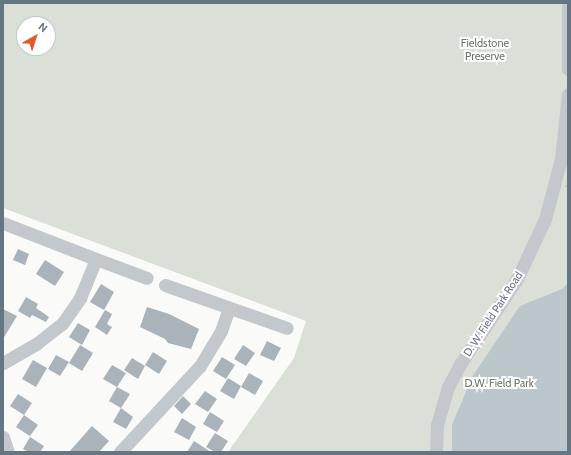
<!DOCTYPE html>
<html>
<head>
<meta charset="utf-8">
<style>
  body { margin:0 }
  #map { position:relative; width:571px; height:455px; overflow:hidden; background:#fafaf8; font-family:Cabin,sans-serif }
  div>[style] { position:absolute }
  .green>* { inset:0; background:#dadfd7 }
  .water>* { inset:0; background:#bbc7cb }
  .building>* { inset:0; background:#aab3b9 }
  .path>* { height:2px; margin-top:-1px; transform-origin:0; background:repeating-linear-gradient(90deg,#bbbfc2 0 2px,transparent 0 4px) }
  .minor>* { height:13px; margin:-6.5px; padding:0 6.5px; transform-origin:6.5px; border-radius:6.5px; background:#c3c8cc }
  span { translate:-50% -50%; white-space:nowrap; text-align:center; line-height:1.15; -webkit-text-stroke:4px #fff; paint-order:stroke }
  .park-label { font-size:11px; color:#687a64 }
  .street-label { font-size:11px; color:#657683 }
  .frame { position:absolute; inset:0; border:4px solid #657683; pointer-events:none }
  .north { position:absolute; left:16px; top:16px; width:40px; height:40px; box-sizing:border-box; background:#fff; border:1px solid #c1c8cd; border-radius:50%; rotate:39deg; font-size:11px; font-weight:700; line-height:16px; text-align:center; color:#657683 }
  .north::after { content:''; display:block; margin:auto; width:14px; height:18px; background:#e4572e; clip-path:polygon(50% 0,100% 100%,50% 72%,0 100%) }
</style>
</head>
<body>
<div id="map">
  <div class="green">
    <div style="clip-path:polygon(evenodd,3px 3px,568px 3px,568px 452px,228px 452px,294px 358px,306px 321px,3px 208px,3px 3px,24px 24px,48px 24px,48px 48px,24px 48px,24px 24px)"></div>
  </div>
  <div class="water">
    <div style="clip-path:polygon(568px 283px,568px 452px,452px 452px,452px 425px,472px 377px,520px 306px,562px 289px)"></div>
  </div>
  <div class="building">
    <div style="clip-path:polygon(18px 249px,29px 254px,25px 265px,13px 260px)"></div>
    <div style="clip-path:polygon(45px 260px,64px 272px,55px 286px,36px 274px)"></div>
    <div style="clip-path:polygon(101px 284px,114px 292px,104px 310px,90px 302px)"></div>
    <div style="clip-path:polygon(26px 297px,38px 304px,36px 308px,49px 317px,46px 322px,32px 315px,30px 318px,18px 311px)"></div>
    <div style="clip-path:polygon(147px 307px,169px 314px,199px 329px,191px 349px,168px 343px,165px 339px,140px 327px)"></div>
    <div style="clip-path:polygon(3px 309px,17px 316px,3px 339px)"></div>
    <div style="clip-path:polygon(105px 310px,112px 314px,107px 324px,112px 327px,107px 335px,95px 327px)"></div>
    <div style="clip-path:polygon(78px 323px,90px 330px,82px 345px,69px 337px)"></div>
    <div style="clip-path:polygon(267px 341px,281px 348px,274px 361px,260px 355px)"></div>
    <div style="clip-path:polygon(80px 345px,93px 353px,82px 371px,69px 363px)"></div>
    <div style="clip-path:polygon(243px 345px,255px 353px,246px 366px,234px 359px)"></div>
    <div style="clip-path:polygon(153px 352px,167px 361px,159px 374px,145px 365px)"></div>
    <div style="clip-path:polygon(56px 355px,69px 362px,60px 376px,48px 369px)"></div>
    <div style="clip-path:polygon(222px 357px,235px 365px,226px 379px,213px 371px)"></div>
    <div style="clip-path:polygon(132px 358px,145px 366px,138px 379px,124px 370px)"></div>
    <div style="clip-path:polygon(33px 360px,47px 368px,36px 387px,22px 379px)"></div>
    <div style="clip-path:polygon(112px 365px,126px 373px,117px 387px,103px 379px)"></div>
    <div style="clip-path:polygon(249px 373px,263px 381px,255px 395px,241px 387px)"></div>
    <div style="clip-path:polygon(228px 378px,241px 386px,234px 399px,220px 391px)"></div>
    <div style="clip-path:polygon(117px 387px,130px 394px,121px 408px,133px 417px,126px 429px,113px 422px,121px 408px,109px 401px)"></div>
    <div style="clip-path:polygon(205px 391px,217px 399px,208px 412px,195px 404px)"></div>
    <div style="clip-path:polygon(18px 394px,32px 403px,24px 415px,10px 406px)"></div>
    <div style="clip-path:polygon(183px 396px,191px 404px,182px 414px,174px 406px)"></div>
    <div style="clip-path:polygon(210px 412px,224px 421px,217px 432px,203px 424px)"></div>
    <div style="clip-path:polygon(24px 415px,38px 425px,30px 436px,16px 427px)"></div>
    <div style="clip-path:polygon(182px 418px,196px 427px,189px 440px,174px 432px)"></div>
    <div style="clip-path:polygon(92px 426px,109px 441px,99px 452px,69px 452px)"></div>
    <div style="clip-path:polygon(215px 433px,228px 441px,221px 452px,215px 452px,206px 447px)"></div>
    <div style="clip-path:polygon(30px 437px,44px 446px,40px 452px,28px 452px,23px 449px)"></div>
    <div style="clip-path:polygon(194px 441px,211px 452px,187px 452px)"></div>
  </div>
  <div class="path">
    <div style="left:566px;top:187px;width:5px;rotate:-68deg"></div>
  </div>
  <div class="minor">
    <div style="left:568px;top:3px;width:66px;rotate:90deg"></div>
    <div style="left:3px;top:223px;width:100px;rotate:21.2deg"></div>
    <div style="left:165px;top:285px;width:129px;rotate:19.4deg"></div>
    <div style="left:3px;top:363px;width:38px;rotate:-30deg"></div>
    <div style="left:36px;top:344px;width:33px;rotate:-38deg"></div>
    <div style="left:62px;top:324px;width:32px;rotate:-55deg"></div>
    <div style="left:80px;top:298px;width:42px;rotate:-67.7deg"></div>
    <div style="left:96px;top:259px;width:54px;rotate:20.4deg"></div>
    <div style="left:3px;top:437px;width:16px;rotate:72deg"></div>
    <div style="left:120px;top:452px;width:117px;rotate:-47.1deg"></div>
    <div style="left:200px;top:366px;width:41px;rotate:-59deg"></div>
    <div style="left:221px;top:331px;width:24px;rotate:-71deg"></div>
    <div style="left:436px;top:452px;width:27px;rotate:-88deg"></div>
    <div style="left:437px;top:425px;width:40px;rotate:-74deg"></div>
    <div style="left:448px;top:387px;width:27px;rotate:-62deg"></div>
    <div style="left:461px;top:363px;width:101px;rotate:-56.3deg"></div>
    <div style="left:517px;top:279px;width:66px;rotate:-65deg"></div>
    <div style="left:545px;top:219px;width:62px;rotate:-75.1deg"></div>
    <div style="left:561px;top:159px;width:65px;rotate:-83.9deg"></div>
  </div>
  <div class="park-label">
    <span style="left:485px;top:50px">Fieldstone<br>Preserve</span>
    <span style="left:499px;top:383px">D.W. Field Park</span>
  </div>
  <div class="street-label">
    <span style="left:493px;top:314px;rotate:-57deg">D. W. Field Park Road</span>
  </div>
  <div class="frame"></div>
  <div class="north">N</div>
</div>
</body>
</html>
